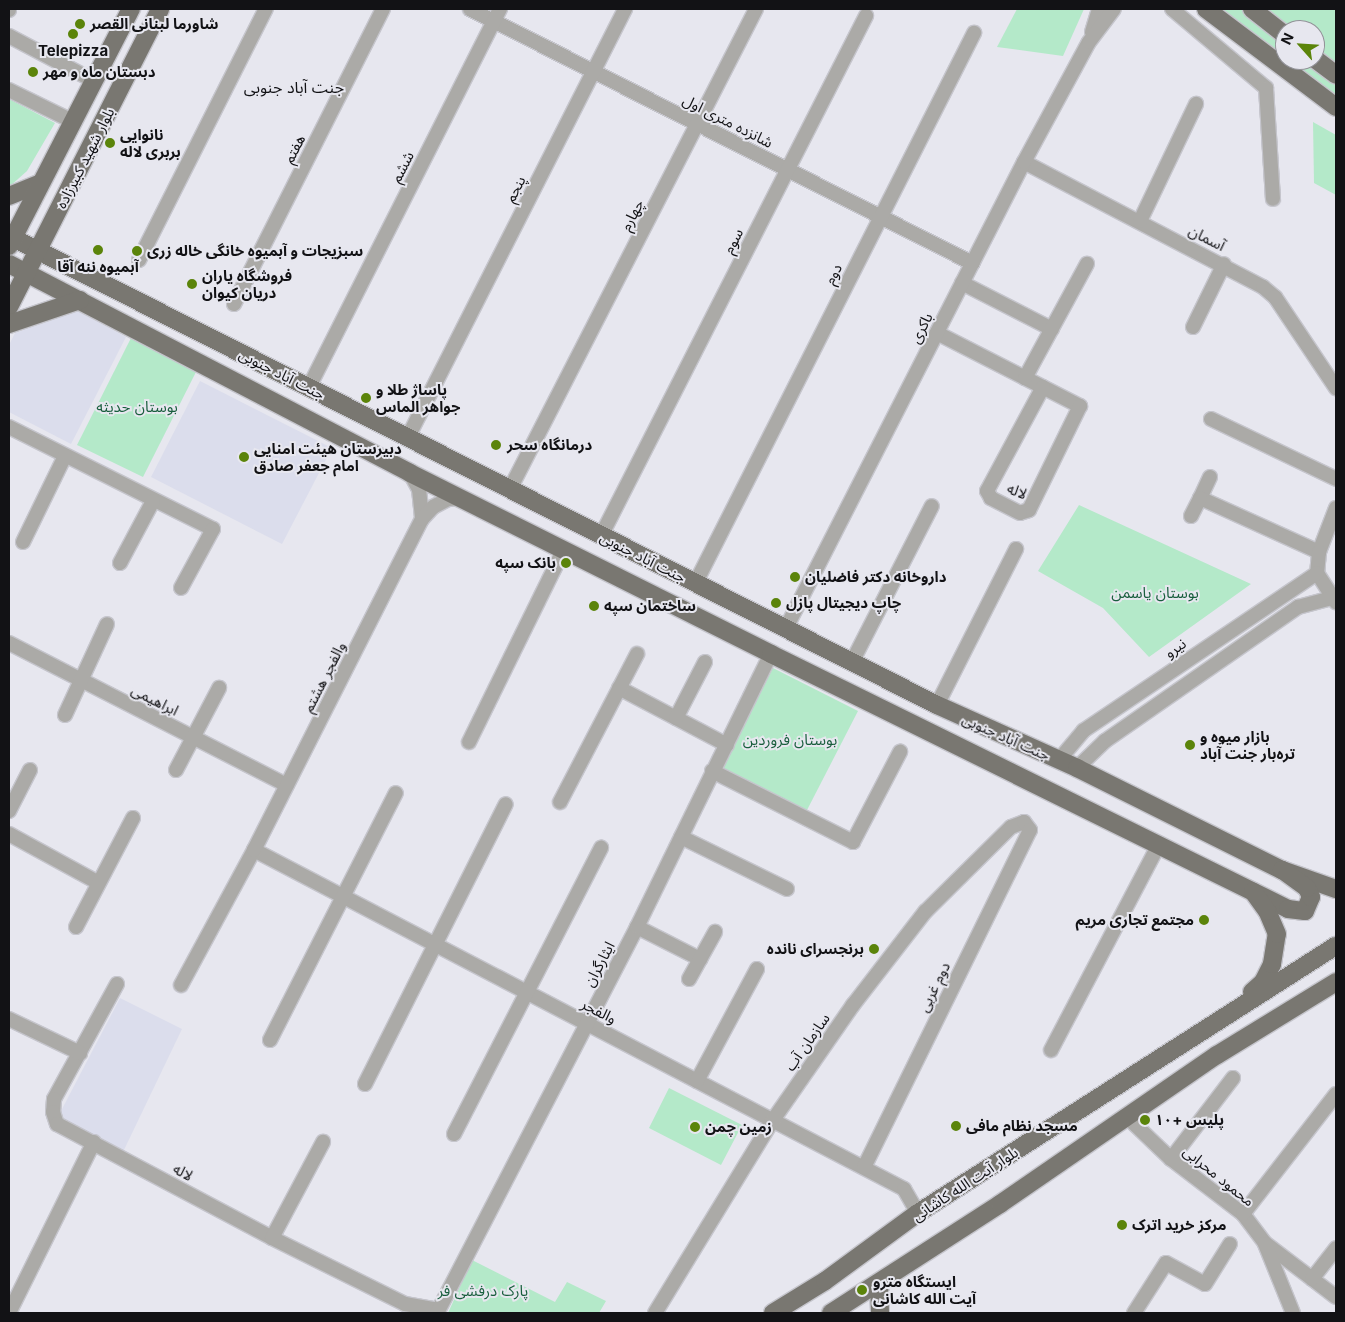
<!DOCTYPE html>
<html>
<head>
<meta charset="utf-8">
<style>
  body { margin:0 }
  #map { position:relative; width:1345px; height:1322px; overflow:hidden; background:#e7e7ef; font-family:Inter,"Noto Sans Arabic",sans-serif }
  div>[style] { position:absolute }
  .built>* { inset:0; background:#dbddec }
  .green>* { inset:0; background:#b4e9c9 }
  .roads { filter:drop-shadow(1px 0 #c5c5cc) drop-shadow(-1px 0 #c5c5cc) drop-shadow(0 1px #c5c5cc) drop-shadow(0 -1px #c5c5cc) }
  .minor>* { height:14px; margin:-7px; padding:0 7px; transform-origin:7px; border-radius:7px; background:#abaaa7 }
  .major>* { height:18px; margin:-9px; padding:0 9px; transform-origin:9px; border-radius:9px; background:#797771 }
  .dots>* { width:14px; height:14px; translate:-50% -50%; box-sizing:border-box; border:2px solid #e7e7ef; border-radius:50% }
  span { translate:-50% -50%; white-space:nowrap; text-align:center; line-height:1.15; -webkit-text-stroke:4px #e7e7ef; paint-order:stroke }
  .poi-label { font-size:15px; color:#121215; font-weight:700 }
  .left { translate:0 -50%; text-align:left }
  .right { translate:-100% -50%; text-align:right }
  .street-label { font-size:15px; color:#121215 }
  .park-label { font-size:15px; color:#185e3d }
  .neighbourhood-label { font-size:16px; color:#121215 }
  .frame { position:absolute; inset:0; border:10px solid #121215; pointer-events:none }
  .north { position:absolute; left:1275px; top:20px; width:50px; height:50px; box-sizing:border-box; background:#e7e7ef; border:1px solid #929298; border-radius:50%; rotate:296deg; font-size:14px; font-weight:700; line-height:20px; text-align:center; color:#121215 }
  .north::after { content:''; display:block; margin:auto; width:18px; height:22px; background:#5b840a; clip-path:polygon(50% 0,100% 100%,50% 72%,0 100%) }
</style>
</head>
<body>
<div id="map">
  <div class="built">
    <div style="clip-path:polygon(78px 311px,126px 337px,71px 444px,9px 412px,9px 345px,15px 333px)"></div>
    <div style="clip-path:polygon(200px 381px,332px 448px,282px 544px,151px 477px)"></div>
    <div style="clip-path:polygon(120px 998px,182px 1029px,123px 1152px,65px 1121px,61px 1111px)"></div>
  </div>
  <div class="green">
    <div style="clip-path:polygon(1017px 9px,1084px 9px,1063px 56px,997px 47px)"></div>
    <div style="clip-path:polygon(1222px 9px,1242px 9px,1285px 42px,1285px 57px)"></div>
    <div style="clip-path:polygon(1266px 9px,1336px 9px,1336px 64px,1315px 47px,1315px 30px,1293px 30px)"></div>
    <div style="clip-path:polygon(1289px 60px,1309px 60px,1336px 81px,1336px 96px)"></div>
    <div style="clip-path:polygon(9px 99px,55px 123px,27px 171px,9px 187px)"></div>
    <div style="clip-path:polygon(1313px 122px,1336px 135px,1336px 195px,1314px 183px)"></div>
    <div style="clip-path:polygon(131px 338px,197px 370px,143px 477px,77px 445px)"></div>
    <div style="clip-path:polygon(1079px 505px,1251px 584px,1149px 657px,1103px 608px,1038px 571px)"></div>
    <div style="clip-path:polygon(773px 668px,858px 711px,806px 812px,722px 769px)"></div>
    <div style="clip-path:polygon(669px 1088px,742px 1125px,721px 1165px,649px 1128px)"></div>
    <div style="clip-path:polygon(472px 1260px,555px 1302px,567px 1282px,606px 1301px,599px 1313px,448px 1313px)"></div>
  </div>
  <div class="roads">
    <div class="minor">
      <div style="left:470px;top:9px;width:563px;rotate:26.84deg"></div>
      <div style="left:1172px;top:9px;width:123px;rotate:40deg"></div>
      <div style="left:1266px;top:88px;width:111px;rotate:86.4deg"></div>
      <div style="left:9px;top:10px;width:1px;rotate:-90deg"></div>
      <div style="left:1092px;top:32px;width:24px;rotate:-73deg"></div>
      <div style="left:9px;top:36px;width:96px;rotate:27.9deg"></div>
      <div style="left:9px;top:90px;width:70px;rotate:26.2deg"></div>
      <div style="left:1024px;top:162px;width:270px;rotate:27.6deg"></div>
      <div style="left:1263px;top:287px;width:16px;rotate:40deg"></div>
      <div style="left:1275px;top:297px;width:110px;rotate:56.2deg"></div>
      <div style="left:1140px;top:221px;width:130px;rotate:-64.4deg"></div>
      <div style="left:139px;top:260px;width:281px;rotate:-63.2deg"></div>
      <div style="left:962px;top:283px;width:101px;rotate:27.1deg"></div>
      <div style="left:234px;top:304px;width:330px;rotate:-63.2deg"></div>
      <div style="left:1193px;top:327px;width:70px;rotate:-63.8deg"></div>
      <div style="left:937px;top:333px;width:99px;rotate:27.1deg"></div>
      <div style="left:1025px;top:378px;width:62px;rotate:27deg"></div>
      <div style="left:1080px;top:406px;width:116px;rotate:116.1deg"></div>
      <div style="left:1029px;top:510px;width:9px;rotate:162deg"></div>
      <div style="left:1020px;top:513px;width:33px;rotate:-153deg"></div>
      <div style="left:991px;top:498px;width:8px;rotate:-120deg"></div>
      <div style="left:987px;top:491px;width:118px;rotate:-61.7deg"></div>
      <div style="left:1025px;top:378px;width:130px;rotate:-61.5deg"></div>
      <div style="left:309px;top:387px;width:424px;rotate:-63.2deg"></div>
      <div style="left:1211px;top:419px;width:139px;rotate:25.6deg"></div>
      <div style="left:9px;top:427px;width:228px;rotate:26.6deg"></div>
      <div style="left:213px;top:529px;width:67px;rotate:118.5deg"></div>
      <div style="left:408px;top:437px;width:480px;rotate:-63.1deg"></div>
      <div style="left:410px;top:473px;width:18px;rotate:61deg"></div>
      <div style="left:419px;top:489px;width:30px;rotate:84deg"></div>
      <div style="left:1210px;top:477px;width:23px;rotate:115deg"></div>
      <div style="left:1200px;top:498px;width:131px;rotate:24.4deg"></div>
      <div style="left:510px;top:489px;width:539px;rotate:-62.86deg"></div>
      <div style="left:1336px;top:508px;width:47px;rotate:111.1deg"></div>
      <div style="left:1319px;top:552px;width:21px;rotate:95deg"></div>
      <div style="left:1317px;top:573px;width:35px;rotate:57deg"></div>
      <div style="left:1191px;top:516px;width:20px;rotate:-63deg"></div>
      <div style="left:601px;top:536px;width:584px;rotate:-63deg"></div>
      <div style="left:23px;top:542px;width:96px;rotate:-64deg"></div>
      <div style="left:120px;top:563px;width:70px;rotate:-62deg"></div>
      <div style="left:695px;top:584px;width:618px;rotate:-63.14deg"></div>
      <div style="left:785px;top:630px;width:525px;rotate:-62.95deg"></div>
      <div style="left:1024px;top:162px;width:136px;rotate:-61.6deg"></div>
      <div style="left:1089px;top:42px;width:41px;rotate:-52.9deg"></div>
      <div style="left:9px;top:643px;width:312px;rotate:27.1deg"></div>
      <div style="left:852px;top:662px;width:175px;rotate:-62.9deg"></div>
      <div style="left:619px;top:688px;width:122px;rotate:27.8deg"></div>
      <div style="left:937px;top:705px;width:175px;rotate:-63.1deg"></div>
      <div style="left:65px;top:715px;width:100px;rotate:-65.2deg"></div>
      <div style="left:676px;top:718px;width:63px;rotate:-62.6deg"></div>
      <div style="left:469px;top:742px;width:215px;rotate:-63.8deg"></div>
      <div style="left:1059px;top:760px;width:38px;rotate:-50deg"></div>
      <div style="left:1083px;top:731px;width:282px;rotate:-34deg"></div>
      <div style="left:1077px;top:768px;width:39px;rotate:-44deg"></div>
      <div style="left:1105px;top:741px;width:235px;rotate:-34.8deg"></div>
      <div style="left:1298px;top:607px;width:34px;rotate:-15deg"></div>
      <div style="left:176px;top:770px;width:93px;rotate:-62.3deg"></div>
      <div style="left:712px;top:771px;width:158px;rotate:26.7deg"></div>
      <div style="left:853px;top:842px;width:102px;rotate:-62.4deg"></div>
      <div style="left:560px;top:802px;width:167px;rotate:-62.5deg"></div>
      <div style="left:9px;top:811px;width:46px;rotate:-62.9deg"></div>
      <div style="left:9px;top:834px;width:102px;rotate:28.6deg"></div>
      <div style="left:681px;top:837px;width:118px;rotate:26.1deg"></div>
      <div style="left:254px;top:850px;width:733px;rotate:27.54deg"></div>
      <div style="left:904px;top:1189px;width:28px;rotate:60deg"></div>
      <div style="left:76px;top:927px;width:123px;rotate:-62.4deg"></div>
      <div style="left:637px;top:927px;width:71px;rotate:26.9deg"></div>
      <div style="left:689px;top:979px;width:54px;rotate:-61deg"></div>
      <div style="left:117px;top:984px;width:131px;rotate:118.7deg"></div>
      <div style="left:54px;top:1099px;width:13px;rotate:94deg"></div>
      <div style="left:53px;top:1112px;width:13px;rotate:72deg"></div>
      <div style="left:57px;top:1124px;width:243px;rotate:27.9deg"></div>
      <div style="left:272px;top:1238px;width:148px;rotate:26.4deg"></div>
      <div style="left:405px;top:1304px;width:34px;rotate:10deg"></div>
      <div style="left:181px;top:985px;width:153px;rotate:-61.6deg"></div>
      <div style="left:254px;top:850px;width:371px;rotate:-63.1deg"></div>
      <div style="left:422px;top:519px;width:16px;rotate:-47deg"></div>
      <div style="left:433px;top:507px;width:17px;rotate:-28deg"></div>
      <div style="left:448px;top:499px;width:13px;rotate:-4deg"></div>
      <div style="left:9px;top:1019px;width:79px;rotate:25.6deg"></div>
      <div style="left:270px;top:1040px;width:277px;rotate:-63deg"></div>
      <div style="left:1051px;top:1050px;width:233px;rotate:-62.3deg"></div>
      <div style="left:697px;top:1081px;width:127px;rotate:-61.8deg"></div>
      <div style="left:365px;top:1084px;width:313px;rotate:-63.3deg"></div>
      <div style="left:1127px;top:1117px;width:61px;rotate:43.7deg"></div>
      <div style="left:1171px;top:1159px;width:91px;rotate:37.4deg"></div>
      <div style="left:1243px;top:1214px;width:36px;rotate:53deg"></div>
      <div style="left:1265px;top:1243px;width:89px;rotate:37.3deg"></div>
      <div style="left:454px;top:1134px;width:322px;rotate:-62.8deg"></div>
      <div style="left:1171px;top:1159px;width:102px;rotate:-52.6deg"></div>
      <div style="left:1243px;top:1214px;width:152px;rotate:-52.2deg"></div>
      <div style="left:272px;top:1238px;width:109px;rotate:-62deg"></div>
      <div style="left:1265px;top:1244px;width:74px;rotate:67.9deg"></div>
      <div style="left:1312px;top:1279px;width:39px;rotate:-52deg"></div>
      <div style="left:9px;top:1313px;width:191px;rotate:-63.6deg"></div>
      <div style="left:437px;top:1313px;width:435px;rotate:-62.6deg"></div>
      <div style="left:637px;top:927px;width:304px;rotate:-63.9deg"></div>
      <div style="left:655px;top:1313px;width:226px;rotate:-58.6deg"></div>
      <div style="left:773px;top:1120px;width:140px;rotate:-55.2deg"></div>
      <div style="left:853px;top:1005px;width:118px;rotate:-52.3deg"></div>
      <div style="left:925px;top:912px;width:121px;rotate:-44.7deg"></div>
      <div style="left:1011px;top:827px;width:14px;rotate:-21deg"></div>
      <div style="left:1024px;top:822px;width:10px;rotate:53deg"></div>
      <div style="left:1030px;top:830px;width:376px;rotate:116.2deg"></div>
      <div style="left:1134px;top:1313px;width:59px;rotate:-57.4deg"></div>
      <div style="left:1166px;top:1263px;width:44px;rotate:28.3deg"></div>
      <div style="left:1205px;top:1284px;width:47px;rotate:-58deg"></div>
    </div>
    <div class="major">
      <div style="left:1206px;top:9px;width:163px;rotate:37deg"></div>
      <div style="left:1252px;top:9px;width:42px;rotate:38.2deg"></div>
      <div style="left:1315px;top:59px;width:26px;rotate:37deg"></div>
      <div style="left:9px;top:196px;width:31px;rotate:-22deg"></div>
      <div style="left:9px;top:236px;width:1040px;rotate:26.81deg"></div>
      <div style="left:937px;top:705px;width:154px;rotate:24.2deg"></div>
      <div style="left:1077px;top:768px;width:229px;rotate:26.5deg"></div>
      <div style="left:1282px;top:870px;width:57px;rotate:19.4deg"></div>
      <div style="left:9px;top:246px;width:267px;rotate:-62.8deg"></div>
      <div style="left:9px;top:264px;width:452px;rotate:27.5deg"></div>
      <div style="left:410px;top:473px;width:404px;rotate:26.6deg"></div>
      <div style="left:771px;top:654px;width:576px;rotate:26.25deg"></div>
      <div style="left:1288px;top:909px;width:17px;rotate:7deg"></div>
      <div style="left:1305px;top:911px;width:15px;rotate:-67deg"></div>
      <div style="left:1311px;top:897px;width:10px;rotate:-114deg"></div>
      <div style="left:1307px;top:888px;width:31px;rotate:-144deg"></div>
      <div style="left:9px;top:307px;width:334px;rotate:-63.1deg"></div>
      <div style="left:9px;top:324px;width:75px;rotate:-18.7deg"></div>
      <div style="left:1252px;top:992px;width:15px;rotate:-42deg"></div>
      <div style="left:1263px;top:982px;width:20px;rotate:-63deg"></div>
      <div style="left:1272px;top:964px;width:30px;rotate:-81deg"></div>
      <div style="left:1277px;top:934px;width:25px;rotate:-113deg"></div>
      <div style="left:1267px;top:911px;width:24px;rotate:-126deg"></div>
      <div style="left:879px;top:1283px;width:30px;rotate:88deg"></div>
      <div style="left:773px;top:1313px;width:61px;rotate:-31.6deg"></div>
      <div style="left:825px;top:1281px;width:115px;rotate:-36.2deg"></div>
      <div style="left:918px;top:1213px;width:496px;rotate:-32.6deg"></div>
      <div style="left:831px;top:1313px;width:201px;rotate:-32.8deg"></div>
      <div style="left:1000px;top:1204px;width:263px;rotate:-34.5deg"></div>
      <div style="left:1217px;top:1055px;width:140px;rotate:-31.5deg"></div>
    </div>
  </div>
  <div class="dots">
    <div style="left:80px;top:24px;background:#5b840a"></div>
    <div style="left:73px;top:34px;background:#5b840a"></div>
    <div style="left:33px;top:72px;background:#5b840a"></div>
    <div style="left:110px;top:143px;background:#5b840a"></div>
    <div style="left:98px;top:250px;background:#5b840a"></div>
    <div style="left:137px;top:251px;background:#5b840a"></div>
    <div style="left:192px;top:284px;background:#5b840a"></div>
    <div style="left:366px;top:398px;background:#5b840a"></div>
    <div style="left:496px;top:445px;background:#5b840a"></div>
    <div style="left:244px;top:457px;background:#5b840a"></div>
    <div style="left:566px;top:563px;background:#5b840a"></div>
    <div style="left:795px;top:577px;background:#5b840a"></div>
    <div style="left:776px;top:603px;background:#5b840a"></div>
    <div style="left:594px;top:606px;background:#5b840a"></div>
    <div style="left:1190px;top:745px;background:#5b840a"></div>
    <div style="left:1204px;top:920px;background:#5b840a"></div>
    <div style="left:874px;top:949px;background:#5b840a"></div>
    <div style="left:1145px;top:1120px;background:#5b840a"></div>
    <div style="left:956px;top:1126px;background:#5b840a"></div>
    <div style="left:695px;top:1127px;background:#5b840a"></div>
    <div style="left:1122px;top:1225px;background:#5b840a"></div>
    <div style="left:862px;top:1290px;background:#5b840a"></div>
  </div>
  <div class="poi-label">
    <span class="left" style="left:90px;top:24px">شاورما لبنانی القصر</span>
    <span style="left:73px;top:51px">Telepizza</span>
    <span class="left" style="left:43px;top:72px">دبستان ماه و مهر</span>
    <span class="left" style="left:120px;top:143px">نانوایی<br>بربری لاله</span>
    <span class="left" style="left:147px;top:251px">سبزیجات و آبمیوه خانگی خاله زری</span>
    <span style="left:98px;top:267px">آبمیوه ننه آقا</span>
    <span class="left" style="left:202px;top:284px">فروشگاه یاران<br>دریان کیوان</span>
    <span class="left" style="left:376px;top:398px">پاساژ طلا و<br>جواهر الماس</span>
    <span class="left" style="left:507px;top:445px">درمانگاه سحر</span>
    <span class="left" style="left:254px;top:457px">دبیرستان هیئت امنایی<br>امام جعفر صادق</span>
    <span class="right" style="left:556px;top:563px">بانک سپه</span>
    <span class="left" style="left:805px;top:577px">داروخانه دکتر فاضلیان</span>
    <span class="left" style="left:786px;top:603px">چاپ دیجیتال پازل</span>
    <span class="left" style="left:604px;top:606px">ساختمان سپه</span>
    <span class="left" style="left:1200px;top:745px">بازار میوه و<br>تره‌بار جنت آباد</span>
    <span class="right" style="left:1194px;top:920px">مجتمع تجاری مریم</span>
    <span class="right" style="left:864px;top:949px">برنجسرای نانده</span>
    <span class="left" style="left:1155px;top:1120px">پلیس +۱۰</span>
    <span class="left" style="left:966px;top:1126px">مسجد نظام مافی</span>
    <span class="left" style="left:705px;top:1127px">زمین چمن</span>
    <span class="left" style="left:1132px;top:1225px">مرکز خرید اترک</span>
    <span class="left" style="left:873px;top:1290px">ایستگاه مترو<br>آیت الله کاشانی</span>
  </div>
  <div class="street-label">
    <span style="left:728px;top:121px;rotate:27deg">شانزده متری اول</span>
    <span style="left:294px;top:149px;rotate:-63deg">هفتم</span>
    <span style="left:85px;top:158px;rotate:-63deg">بلوار شهید کبیرزاده</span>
    <span style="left:402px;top:167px;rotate:-63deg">ششم</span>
    <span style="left:515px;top:189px;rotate:-63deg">پنجم</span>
    <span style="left:632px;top:215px;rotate:-63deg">چهارم</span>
    <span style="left:1207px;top:238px;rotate:27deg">آسمان</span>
    <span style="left:733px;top:241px;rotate:-63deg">سوم</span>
    <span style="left:833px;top:274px;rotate:-63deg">دوم</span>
    <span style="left:921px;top:328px;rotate:-63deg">باکری</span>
    <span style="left:282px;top:374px;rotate:27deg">جنت آباد جنوبی</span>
    <span style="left:1017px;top:491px;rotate:21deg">لاله</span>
    <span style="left:643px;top:557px;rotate:27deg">جنت آباد جنوبی</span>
    <span style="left:1175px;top:648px;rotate:-35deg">نیرو</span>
    <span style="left:324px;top:677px;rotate:-63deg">والفجر هشتم</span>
    <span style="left:155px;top:700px;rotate:27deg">ابراهیمی</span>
    <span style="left:1006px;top:737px;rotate:24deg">جنت آباد جنوبی</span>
    <span style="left:599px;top:964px;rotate:-62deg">ایثارگران</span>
    <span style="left:934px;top:987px;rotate:-64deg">دوم غربی</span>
    <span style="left:599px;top:1011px;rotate:27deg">والفجر</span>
    <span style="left:807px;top:1042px;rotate:-55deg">سازمان آب</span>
    <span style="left:183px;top:1172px;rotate:28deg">لاله</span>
    <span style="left:1219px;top:1176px;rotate:39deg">محمود محرابی</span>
    <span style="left:965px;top:1184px;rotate:-33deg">بلوار آیت الله کاشانی</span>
  </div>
  <div class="park-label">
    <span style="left:137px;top:407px">بوستان حدیثه</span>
    <span style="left:1155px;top:593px">بوستان یاسمن</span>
    <span style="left:790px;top:740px">بوستان فروردین</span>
    <span style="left:483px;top:1291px">پارک درفشی فر</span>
  </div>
  <div class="neighbourhood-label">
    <span style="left:294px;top:87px">جنت‌ آباد جنوبی</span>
  </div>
  <div class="frame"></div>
  <div class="north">N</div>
</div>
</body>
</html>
